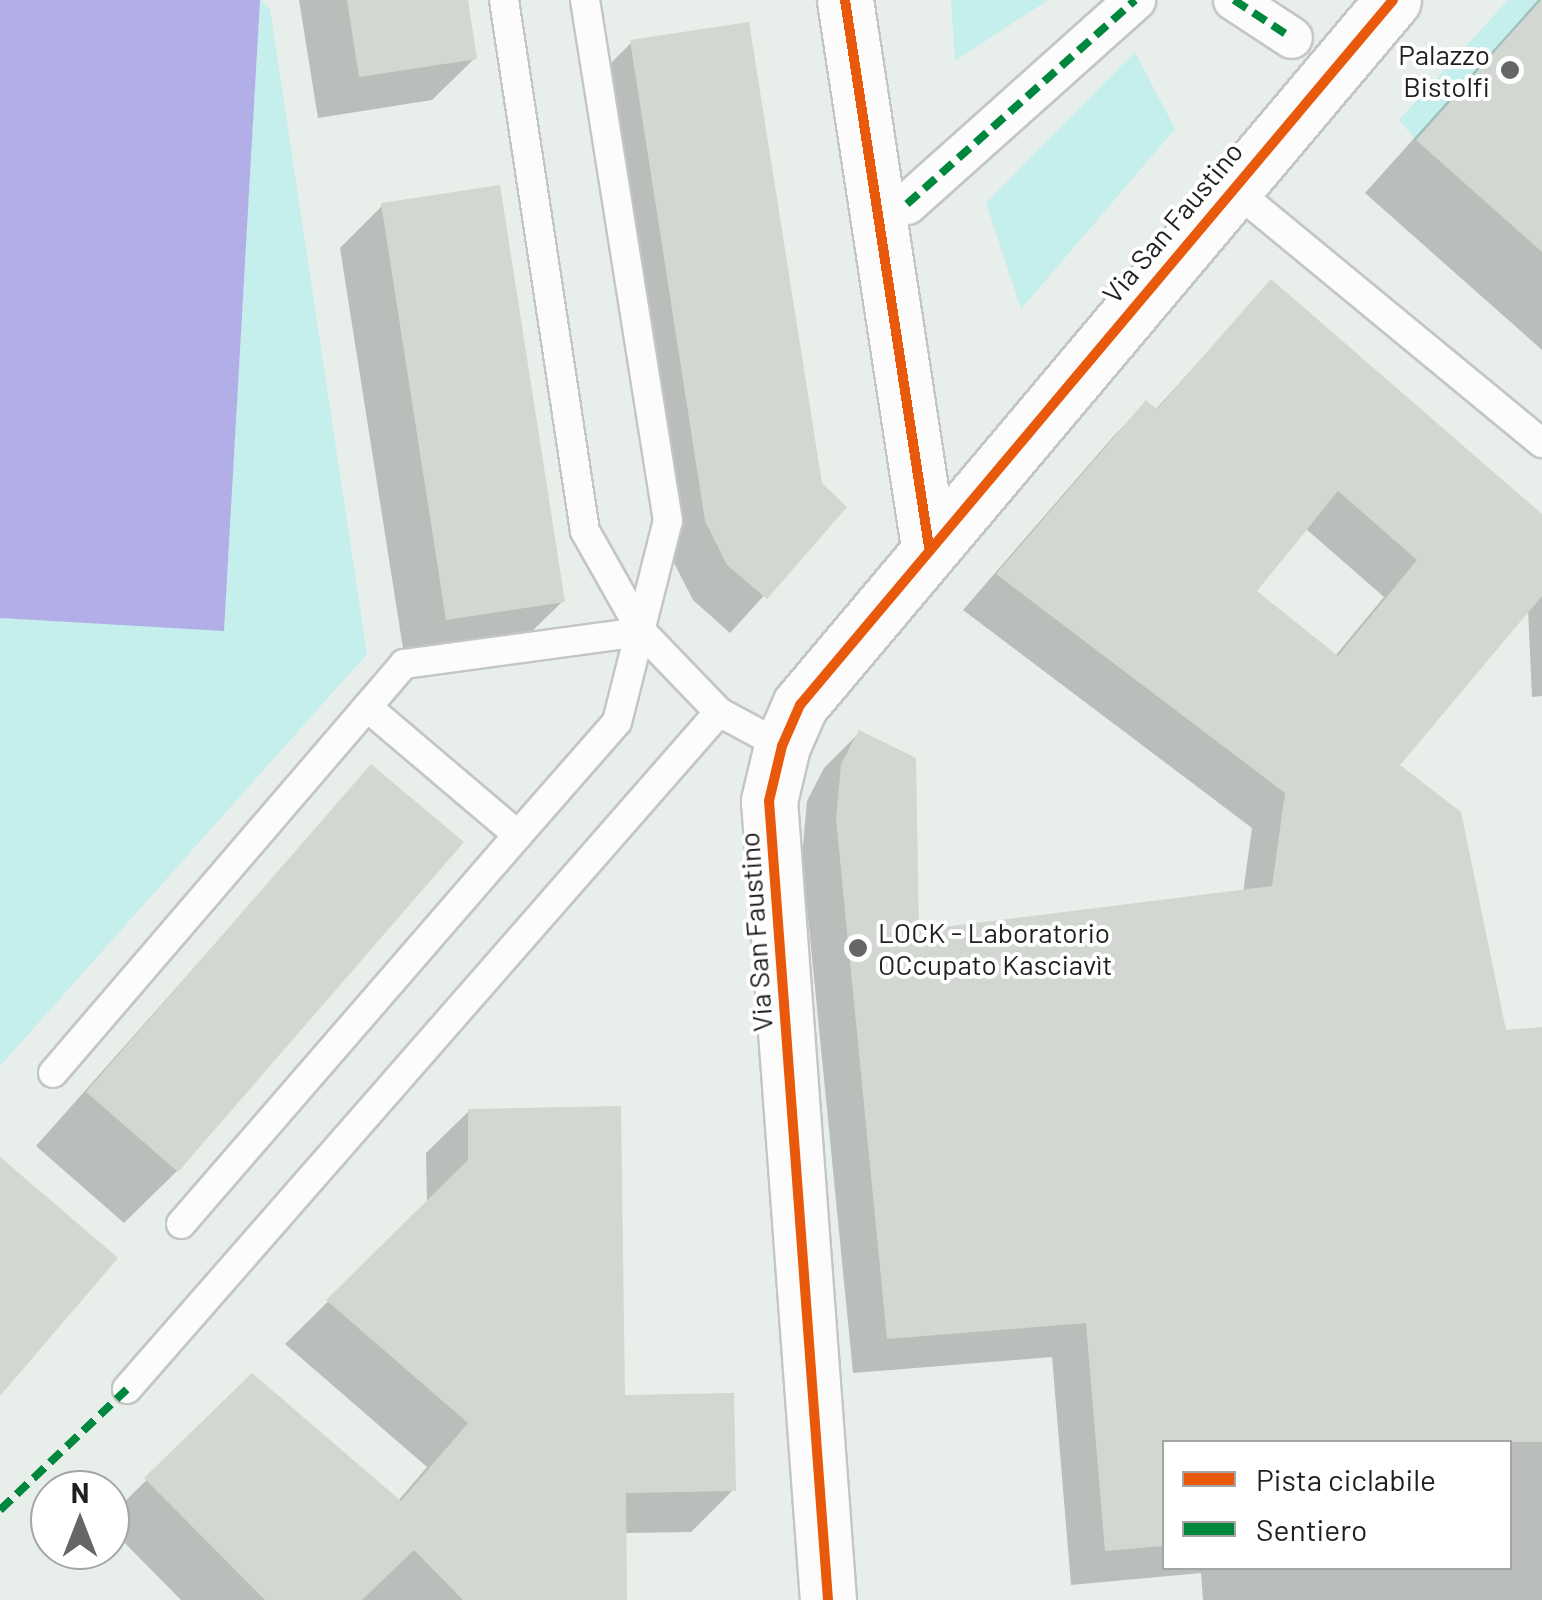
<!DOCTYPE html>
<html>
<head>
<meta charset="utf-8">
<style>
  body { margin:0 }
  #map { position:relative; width:1542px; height:1600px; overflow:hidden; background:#e8eee9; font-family:Barlow,sans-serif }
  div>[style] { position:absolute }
  .grass>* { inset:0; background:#c4efec }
  .pitch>* { inset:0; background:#b2afe8 }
  .shadow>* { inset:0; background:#0003 }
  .building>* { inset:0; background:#d2d7d1 }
  .roads { filter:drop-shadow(2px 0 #c4c6c4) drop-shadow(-2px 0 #c4c6c4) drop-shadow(0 2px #c4c6c4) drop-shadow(0 -2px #c4c6c4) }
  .service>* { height:28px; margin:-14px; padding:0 14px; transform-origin:14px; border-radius:14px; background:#fcfcfc }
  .pedestrian>* { height:40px; margin:-20px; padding:0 20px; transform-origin:20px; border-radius:20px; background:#fcfcfc }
  .minor>* { height:55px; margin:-27.5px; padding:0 27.5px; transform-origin:27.5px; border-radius:27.5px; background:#fcfcfc }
  .quiet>* { height:8px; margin-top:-4px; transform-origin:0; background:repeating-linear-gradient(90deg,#00873e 0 15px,transparent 0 23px) }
  .cycleway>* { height:10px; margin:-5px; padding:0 5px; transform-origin:5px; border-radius:5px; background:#e8590c }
  .dots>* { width:28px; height:28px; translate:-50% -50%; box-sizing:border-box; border:5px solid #fff; border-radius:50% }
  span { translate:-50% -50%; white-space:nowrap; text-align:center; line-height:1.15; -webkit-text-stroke:8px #fff; paint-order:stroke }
  .poi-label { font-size:28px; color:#1f1f1f }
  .right { translate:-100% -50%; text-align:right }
  .left { translate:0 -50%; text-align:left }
  .street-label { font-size:28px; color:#1f1f1f }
  .legend { position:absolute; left:1162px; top:1440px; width:350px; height:130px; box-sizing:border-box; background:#fff; border:2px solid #a5a5a5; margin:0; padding:12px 18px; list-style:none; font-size:30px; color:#1f1f1f }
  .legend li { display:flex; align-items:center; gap:20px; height:50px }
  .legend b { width:50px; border:2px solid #a5a5a5 }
  .north { position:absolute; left:30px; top:1470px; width:100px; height:100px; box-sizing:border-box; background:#fff; border:2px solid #a5a5a5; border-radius:50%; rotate:0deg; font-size:28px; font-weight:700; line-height:40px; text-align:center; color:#1f1f1f }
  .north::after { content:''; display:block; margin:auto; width:35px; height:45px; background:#656766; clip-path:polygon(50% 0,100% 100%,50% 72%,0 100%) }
</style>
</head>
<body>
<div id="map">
  <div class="grass">
    <div style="clip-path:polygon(260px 0,270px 9px,367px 654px,0 1066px,0 618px,224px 630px)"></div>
    <div style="clip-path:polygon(951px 0,1048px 0,955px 61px)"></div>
    <div style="clip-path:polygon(1508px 0,1541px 0,1416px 140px,1399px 120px)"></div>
    <div style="clip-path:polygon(1135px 52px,1175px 129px,1021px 309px,986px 203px)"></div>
  </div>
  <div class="pitch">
    <div style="clip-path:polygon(0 0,260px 0,224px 631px,0 618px)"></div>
  </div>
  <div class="shadow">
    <div style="clip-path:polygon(299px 0,466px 0,475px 58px,432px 100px,318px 118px)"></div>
    <div style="clip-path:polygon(1538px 0,1542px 0,1542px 350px,1365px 193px)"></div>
    <div style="clip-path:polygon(632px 42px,819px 484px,844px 507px,730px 633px,693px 600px,671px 557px,596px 78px)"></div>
    <div style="clip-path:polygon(382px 206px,563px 601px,520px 643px,405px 661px,340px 248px)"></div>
    <div style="clip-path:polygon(evenodd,1271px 282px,1542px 522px,1542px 696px,1532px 697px,1528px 609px,1397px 765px,1504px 1033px,1542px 1030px,1542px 1600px,1203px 1600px,1201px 1573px,1071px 1585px,1052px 1357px,853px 1373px,802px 856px,807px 801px,824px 768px,859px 733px,916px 933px,1243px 893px,1252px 828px,963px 610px,1112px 438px,1146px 403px,1155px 410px,1271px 282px,1305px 528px,1384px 597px,1335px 656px,1253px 592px,1305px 528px,1271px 282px,1164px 1442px,1510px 1442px,1510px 1568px,1164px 1568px,1164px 1442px)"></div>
    <div style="clip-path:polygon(372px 767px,177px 1171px,124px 1223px,36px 1146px)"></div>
    <div style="clip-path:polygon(469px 1111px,622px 1397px,733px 1490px,691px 1532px,624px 1533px,625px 1600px,181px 1600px,110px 1528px,110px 1516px,252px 1376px,398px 1501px,427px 1467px,285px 1344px,427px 1204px,426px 1153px)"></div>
  </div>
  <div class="building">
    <div style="clip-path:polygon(347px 0,468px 0,477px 59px,359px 77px)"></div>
    <div style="clip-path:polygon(1541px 0,1542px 0,1542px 252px,1416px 140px)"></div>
    <div style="clip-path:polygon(749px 22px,822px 483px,847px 507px,767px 599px,727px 565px,705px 521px,630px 40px)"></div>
    <div style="clip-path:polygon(500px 185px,565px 602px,446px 620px,381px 203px)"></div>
    <div style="clip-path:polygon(evenodd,1271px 279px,1542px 514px,1542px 596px,1400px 765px,1461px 812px,1506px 1030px,1542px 1027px,1542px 1442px,1164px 1442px,1164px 1546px,1105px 1551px,1086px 1323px,887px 1339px,836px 819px,841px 764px,859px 730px,916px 758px,919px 930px,1272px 886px,1285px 793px,996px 574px,1146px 400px,1157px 409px,1271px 279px,1338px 491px,1417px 560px,1338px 656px,1257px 591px,1338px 491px)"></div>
    <div style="clip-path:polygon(371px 764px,464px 842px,178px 1172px,86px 1092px)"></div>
    <div style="clip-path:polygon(621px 1106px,625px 1395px,734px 1393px,736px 1491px,626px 1493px,627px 1600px,463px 1600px,414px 1550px,362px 1600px,265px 1600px,144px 1478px,252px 1373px,401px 1501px,468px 1423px,326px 1300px,468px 1160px,468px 1109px)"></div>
    <div style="clip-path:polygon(0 1157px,118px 1258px,0 1396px)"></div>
  </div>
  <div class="roads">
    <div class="service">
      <div style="left:504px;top:0;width:537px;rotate:81.33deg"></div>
      <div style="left:585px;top:531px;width:116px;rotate:60.6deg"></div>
      <div style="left:642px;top:632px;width:111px;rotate:46.1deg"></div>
      <div style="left:719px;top:712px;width:72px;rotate:28.4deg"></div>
      <div style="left:1230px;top:186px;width:404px;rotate:39.5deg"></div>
      <div style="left:367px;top:707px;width:198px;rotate:40.3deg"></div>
      <div style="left:518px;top:835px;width:150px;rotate:-48.8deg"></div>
      <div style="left:617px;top:722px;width:207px;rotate:-75.8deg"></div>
      <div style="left:668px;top:521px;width:528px;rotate:-99.05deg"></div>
      <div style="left:53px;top:1073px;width:539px;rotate:-49.36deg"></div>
      <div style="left:404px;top:664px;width:240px;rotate:-7.7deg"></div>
      <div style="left:181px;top:1224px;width:515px;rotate:-49.1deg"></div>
      <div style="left:127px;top:1389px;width:899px;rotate:-48.83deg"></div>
    </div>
    <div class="pedestrian">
      <div style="left:1234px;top:0;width:69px;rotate:33.2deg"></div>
      <div style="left:907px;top:204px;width:306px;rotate:-41.8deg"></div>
    </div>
    <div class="minor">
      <div style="left:845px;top:0;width:553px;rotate:81.27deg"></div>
      <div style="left:828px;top:1600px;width:801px;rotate:-94.22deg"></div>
      <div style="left:769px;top:801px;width:57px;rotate:-76.7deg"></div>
      <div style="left:782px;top:746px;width:45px;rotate:-66.3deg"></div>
      <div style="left:800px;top:705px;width:921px;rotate:-49.93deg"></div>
    </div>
  </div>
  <div class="quiet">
    <div style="left:1234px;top:0;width:69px;rotate:33.2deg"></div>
    <div style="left:907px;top:204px;width:306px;rotate:-41.8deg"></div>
    <div style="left:0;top:1510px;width:175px;rotate:-43.6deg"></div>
  </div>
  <div class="cycleway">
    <div style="left:845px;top:0;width:553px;rotate:81.27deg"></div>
    <div style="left:828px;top:1600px;width:801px;rotate:-94.22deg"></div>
    <div style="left:769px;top:801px;width:57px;rotate:-76.7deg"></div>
    <div style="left:782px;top:746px;width:45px;rotate:-66.3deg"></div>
    <div style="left:800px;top:705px;width:921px;rotate:-49.93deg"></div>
  </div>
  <div class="dots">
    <div style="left:1510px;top:70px;background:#656766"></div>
    <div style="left:858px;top:948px;background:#656766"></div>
  </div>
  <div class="poi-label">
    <span class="right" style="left:1490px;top:70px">Palazzo<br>Bistolfi</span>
    <span class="left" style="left:878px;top:948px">LOCK - Laboratorio<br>OCcupato Kasciavìt</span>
  </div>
  <div class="street-label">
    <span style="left:1172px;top:222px;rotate:-50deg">Via San Faustino</span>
    <span style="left:755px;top:932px;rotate:-94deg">Via San Faustino</span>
  </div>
  <ul class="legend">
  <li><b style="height:12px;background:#e8590c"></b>Pista ciclabile</li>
  <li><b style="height:12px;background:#00873e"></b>Sentiero</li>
  </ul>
  <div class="north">N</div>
</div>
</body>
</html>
